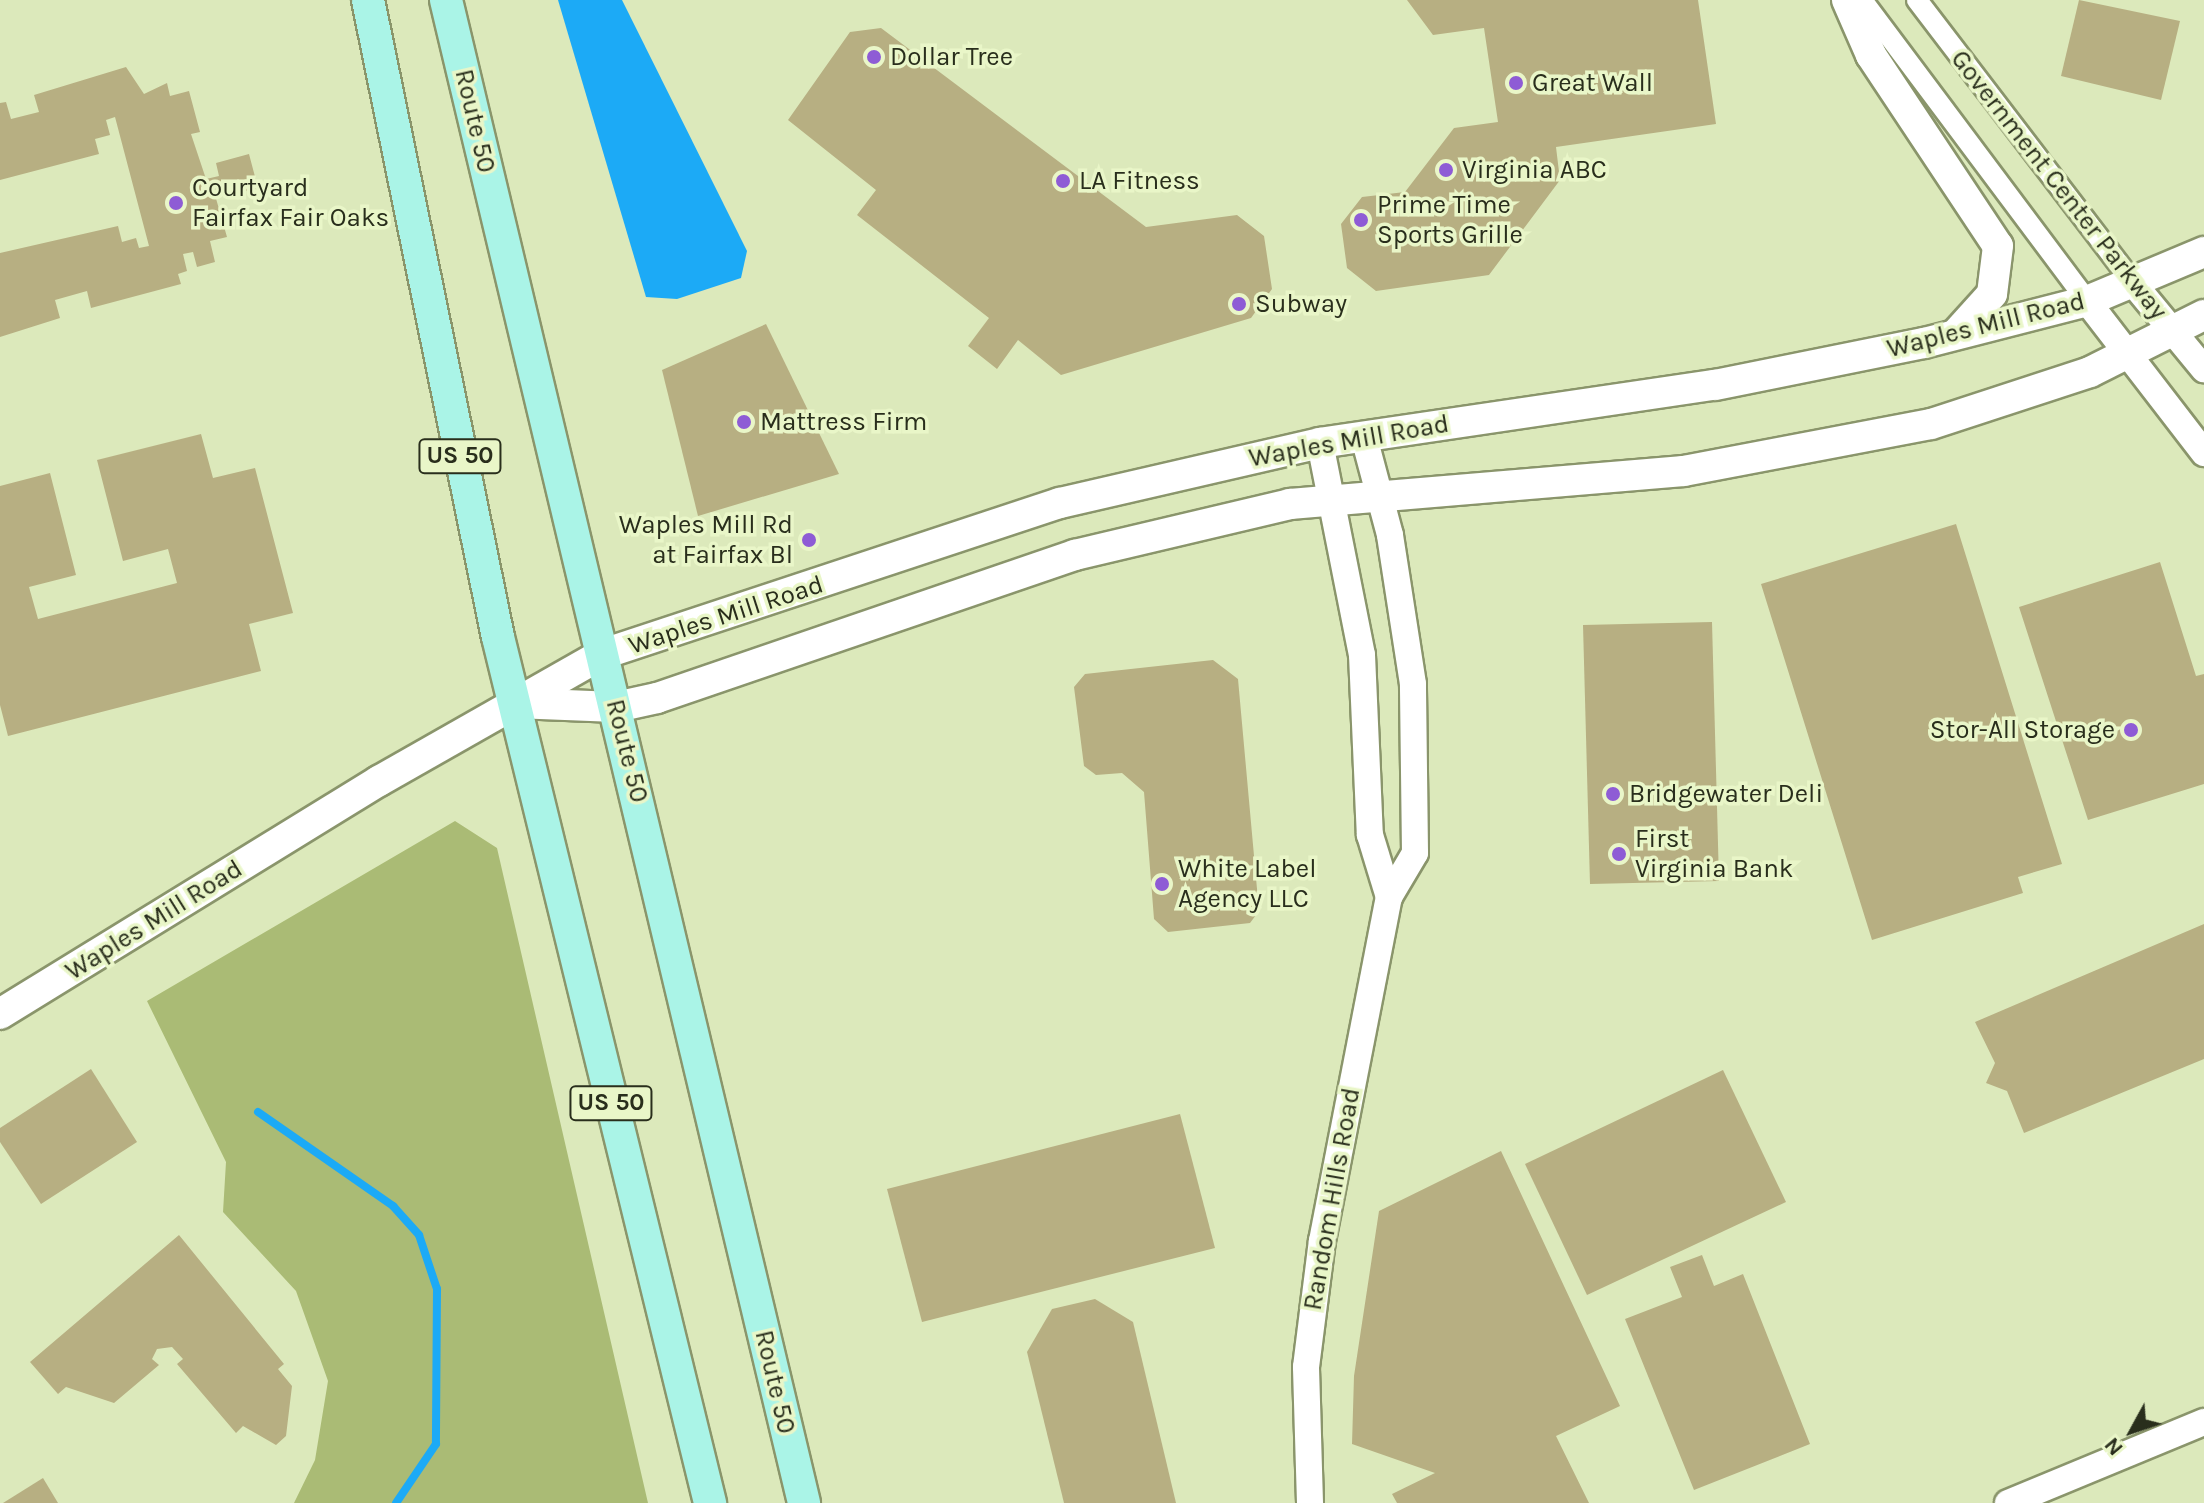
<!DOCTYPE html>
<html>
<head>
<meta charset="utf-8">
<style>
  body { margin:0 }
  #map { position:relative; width:2204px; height:1503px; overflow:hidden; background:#dce9bb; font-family:Karla,sans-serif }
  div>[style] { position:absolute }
  .green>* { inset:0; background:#aabb75 }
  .water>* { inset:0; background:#1caaf6 }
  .stream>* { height:8px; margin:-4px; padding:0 4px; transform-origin:4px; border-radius:4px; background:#1caaf6 }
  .building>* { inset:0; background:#b7af82 }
  .roads { filter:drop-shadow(2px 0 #8a956b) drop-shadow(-2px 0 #8a956b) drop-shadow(0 2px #8a956b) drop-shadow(0 -2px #8a956b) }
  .minor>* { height:20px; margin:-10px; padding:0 10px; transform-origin:10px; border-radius:10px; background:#fff }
  .tertiary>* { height:26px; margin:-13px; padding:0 13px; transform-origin:13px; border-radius:13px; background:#fff }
  .secondary>* { height:30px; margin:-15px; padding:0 15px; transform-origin:15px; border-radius:15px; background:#fff }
  .primary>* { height:32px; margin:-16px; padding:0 16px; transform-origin:16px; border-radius:16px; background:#aaf4e7 }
  .dots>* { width:22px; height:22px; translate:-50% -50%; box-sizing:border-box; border:4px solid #e9f6c8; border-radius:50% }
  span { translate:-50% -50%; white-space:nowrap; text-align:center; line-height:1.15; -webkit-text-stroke:7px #e9f6c8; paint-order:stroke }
  .shield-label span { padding:2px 6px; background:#e9f6c8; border:2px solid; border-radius:6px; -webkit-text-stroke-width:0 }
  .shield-label { font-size:24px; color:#292e1c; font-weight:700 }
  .poi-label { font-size:26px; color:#292e1c }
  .left { translate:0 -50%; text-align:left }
  .right { translate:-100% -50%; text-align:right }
  .street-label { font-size:26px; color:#292e1c }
  .north { position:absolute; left:2092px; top:1391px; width:80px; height:80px; -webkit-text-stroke:6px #e9f6c8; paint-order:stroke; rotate:230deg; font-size:22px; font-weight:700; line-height:32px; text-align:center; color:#292e1c }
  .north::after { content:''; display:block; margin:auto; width:28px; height:36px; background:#292e1c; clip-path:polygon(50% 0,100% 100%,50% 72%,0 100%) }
</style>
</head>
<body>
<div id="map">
  <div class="green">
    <div style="clip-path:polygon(455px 821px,497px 848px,648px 1503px,294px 1503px,315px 1460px,328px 1381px,296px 1291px,223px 1212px,226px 1162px,147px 1001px)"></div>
  </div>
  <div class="water">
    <div style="clip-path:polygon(558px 0,622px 0,747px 251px,741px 278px,677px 299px,646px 297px)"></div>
  </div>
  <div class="stream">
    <div style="left:258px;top:1112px;width:165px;rotate:34.8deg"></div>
    <div style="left:393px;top:1206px;width:39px;rotate:48deg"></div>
    <div style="left:419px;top:1235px;width:57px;rotate:71.6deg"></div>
    <div style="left:437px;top:1289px;width:155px;rotate:90.4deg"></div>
    <div style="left:436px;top:1444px;width:71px;rotate:124.1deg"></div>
  </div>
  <div class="building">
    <div style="clip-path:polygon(1407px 0,1698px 0,1716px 124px,1556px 147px,1560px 180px,1489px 275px,1376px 291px,1347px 268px,1341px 224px,1362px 197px,1405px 192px,1454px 128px,1498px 122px,1484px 28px,1433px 35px)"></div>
    <div style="clip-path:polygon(2079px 0,2180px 21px,2161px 100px,2061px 76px)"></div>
    <div style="clip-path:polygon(881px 28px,1146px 227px,1237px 215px,1264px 236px,1272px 289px,1251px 318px,1061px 375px,1018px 340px,997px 369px,968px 346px,989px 318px,857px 215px,876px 190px,788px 120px,850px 32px)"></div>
    <div style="clip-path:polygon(126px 67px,144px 94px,167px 83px,170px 96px,189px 91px,200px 132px,191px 134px,206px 179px,219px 176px,216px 163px,249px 154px,258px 188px,225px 197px,223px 188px,207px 192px,215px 195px,227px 237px,210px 241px,215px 262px,197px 267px,193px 252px,183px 254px,187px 271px,178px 274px,181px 284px,91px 308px,87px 291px,55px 300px,60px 318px,0 337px,0 253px,118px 226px,122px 242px,136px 238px,139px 248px,149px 246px,115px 117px,106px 120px,110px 135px,95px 139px,99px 154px,0 180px,0 103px,6px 102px,11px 119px,39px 112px,34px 95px)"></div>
    <div style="clip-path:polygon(766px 324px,839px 474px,698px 516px,662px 370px)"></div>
    <div style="clip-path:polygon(201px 434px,213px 478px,255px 468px,293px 613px,249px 624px,261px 671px,8px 736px,0 705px,0 486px,50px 473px,76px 575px,29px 587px,38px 619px,177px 583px,168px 549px,123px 561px,97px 460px)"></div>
    <div style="clip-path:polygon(1956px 524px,2062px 864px,2018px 877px,2023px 893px,1872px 940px,1761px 584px)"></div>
    <div style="clip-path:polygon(2160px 562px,2196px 676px,2204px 674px,2204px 784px,2088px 820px,2019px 607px)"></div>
    <div style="clip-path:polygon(1712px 622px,1719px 881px,1590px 884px,1583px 625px)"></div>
    <div style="clip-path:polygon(1213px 660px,1238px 679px,1259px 911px,1250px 923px,1168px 932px,1154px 919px,1144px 792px,1122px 773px,1096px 775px,1084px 766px,1074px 687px,1085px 674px)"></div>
    <div style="clip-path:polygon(2204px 924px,2204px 1059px,2024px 1133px,2007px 1091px,1986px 1083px,1995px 1063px,1975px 1022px)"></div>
    <div style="clip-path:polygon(91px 1069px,137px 1142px,41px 1204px,0 1142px,0 1128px)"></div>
    <div style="clip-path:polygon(1723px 1070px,1786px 1202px,1587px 1295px,1525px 1164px)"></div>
    <div style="clip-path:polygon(1180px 1114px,1215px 1248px,922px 1322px,887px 1189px)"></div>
    <div style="clip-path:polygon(1501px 1151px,1620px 1406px,1556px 1436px,1589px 1503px,1397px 1503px,1392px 1494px,1435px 1473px,1352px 1444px,1354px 1376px,1379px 1211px)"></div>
    <div style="clip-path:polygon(179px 1235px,284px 1364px,278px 1369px,292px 1386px,286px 1436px,276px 1445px,243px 1426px,236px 1433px,177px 1364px,183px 1359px,172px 1347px,157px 1349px,152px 1359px,159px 1365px,114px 1403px,66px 1387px,58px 1394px,30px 1362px)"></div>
    <div style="clip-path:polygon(1702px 1255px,1714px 1286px,1743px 1274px,1810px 1444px,1694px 1490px,1625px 1319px,1682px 1297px,1670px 1267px)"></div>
    <div style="clip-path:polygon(1095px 1299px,1133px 1322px,1176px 1503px,1064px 1503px,1027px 1352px,1052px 1309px)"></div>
    <div style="clip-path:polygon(43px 1478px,58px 1503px,3px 1503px)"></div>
  </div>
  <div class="roads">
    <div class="minor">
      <div style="left:1862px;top:0;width:376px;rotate:53.2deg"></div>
      <div style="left:1917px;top:0;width:356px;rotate:52.6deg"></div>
    </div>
    <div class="tertiary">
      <div style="left:2133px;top:283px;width:112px;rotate:50.5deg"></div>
      <div style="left:2087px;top:301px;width:192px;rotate:52.4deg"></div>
      <div style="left:1320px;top:443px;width:216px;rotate:78.8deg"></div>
      <div style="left:1362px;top:655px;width:180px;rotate:87.5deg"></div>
      <div style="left:1370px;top:835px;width:65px;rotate:73deg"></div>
      <div style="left:1310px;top:1503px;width:136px;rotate:-91.7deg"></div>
      <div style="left:1306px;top:1367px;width:127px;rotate:-82.8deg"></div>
      <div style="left:1322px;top:1241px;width:350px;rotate:-79deg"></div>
      <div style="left:1389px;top:897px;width:51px;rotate:-59.4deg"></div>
      <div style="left:1415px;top:853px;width:169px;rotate:-90.7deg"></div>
      <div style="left:1413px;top:684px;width:151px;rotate:-98.8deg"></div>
      <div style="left:1390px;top:535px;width:101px;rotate:-104.9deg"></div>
      <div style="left:2008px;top:1503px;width:212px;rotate:-22.5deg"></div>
    </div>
    <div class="secondary">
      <div style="left:1847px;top:0;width:60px;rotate:66.4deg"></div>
      <div style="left:1871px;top:55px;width:229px;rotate:56.4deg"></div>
      <div style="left:1998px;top:246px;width:48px;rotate:97.1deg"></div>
      <div style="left:1992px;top:294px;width:54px;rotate:132deg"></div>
      <div style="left:515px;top:703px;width:101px;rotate:2.3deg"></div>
      <div style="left:616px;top:707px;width:42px;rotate:-12.4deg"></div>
      <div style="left:657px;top:698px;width:442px;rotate:-18.9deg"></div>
      <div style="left:1075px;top:555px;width:221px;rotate:-13.3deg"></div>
      <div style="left:1290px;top:504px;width:395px;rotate:-4.8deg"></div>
      <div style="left:1684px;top:471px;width:251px;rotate:-10.8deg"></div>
      <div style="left:1931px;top:424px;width:167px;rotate:-18.1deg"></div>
      <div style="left:2090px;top:372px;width:127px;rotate:-26.6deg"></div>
      <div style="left:0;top:1014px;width:445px;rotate:-31.6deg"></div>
      <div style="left:379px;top:781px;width:257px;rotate:-29.6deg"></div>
      <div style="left:603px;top:654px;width:481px;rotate:-18.3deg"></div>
      <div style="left:1060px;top:503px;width:267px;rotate:-13deg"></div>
      <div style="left:1320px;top:443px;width:399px;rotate:-8.4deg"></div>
      <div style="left:1715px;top:385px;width:213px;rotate:-11.4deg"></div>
      <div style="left:1924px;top:343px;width:168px;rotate:-14.4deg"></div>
      <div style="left:2087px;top:301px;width:127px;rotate:-22.7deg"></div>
    </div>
    <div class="primary">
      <div style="left:368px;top:0;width:650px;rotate:78.47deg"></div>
      <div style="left:498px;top:637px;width:892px;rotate:76.24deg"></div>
      <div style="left:446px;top:0;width:1545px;rotate:76.6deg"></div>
    </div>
  </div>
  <div class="dots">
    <div style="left:874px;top:57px;background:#8e5cd5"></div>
    <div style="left:1516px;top:83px;background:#8e5cd5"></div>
    <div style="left:1446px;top:170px;background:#8e5cd5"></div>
    <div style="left:1063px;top:181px;background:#8e5cd5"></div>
    <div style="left:176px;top:203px;background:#8e5cd5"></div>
    <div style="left:1361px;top:220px;background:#8e5cd5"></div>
    <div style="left:1239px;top:304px;background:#8e5cd5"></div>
    <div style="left:744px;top:422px;background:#8e5cd5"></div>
    <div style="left:809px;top:540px;background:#8e5cd5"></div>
    <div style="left:2131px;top:730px;background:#8e5cd5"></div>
    <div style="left:1613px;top:794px;background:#8e5cd5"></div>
    <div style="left:1619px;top:854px;background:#8e5cd5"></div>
    <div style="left:1162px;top:884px;background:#8e5cd5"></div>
  </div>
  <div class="shield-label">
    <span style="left:460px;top:456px">US 50</span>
    <span style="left:611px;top:1103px">US 50</span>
  </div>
  <div class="poi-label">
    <span class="left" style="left:890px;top:57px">Dollar Tree</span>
    <span class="left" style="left:1532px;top:83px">Great Wall</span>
    <span class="left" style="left:1462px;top:170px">Virginia ABC</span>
    <span class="left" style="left:1079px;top:181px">LA Fitness</span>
    <span class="left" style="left:192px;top:203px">Courtyard<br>Fairfax Fair Oaks</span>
    <span class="left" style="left:1377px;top:220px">Prime Time<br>Sports Grille</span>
    <span class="left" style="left:1255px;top:304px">Subway</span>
    <span class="left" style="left:760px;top:422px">Mattress Firm</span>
    <span class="right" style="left:793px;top:540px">Waples Mill Rd<br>at Fairfax Bl</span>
    <span class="right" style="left:2115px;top:730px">Stor-All Storage</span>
    <span class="left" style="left:1629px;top:794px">Bridgewater Deli</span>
    <span class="left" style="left:1635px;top:854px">First<br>Virginia Bank</span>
    <span class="left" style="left:1178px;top:884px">White Label<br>Agency LLC</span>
  </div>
  <div class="street-label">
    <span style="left:475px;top:121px;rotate:77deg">Route 50</span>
    <span style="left:2059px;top:185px;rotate:52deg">Government Center Parkway</span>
    <span style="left:1986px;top:325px;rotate:-14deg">Waples Mill Road</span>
    <span style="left:1349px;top:441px;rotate:-10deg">Waples Mill Road</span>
    <span style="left:726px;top:615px;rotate:-18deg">Waples Mill Road</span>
    <span style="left:627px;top:751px;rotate:76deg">Route 50</span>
    <span style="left:154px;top:920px;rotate:-32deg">Waples Mill Road</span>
    <span style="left:1332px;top:1199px;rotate:-80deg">Random Hills Road</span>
    <span style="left:775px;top:1382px;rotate:77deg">Route 50</span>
  </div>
  <div class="north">N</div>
</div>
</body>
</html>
